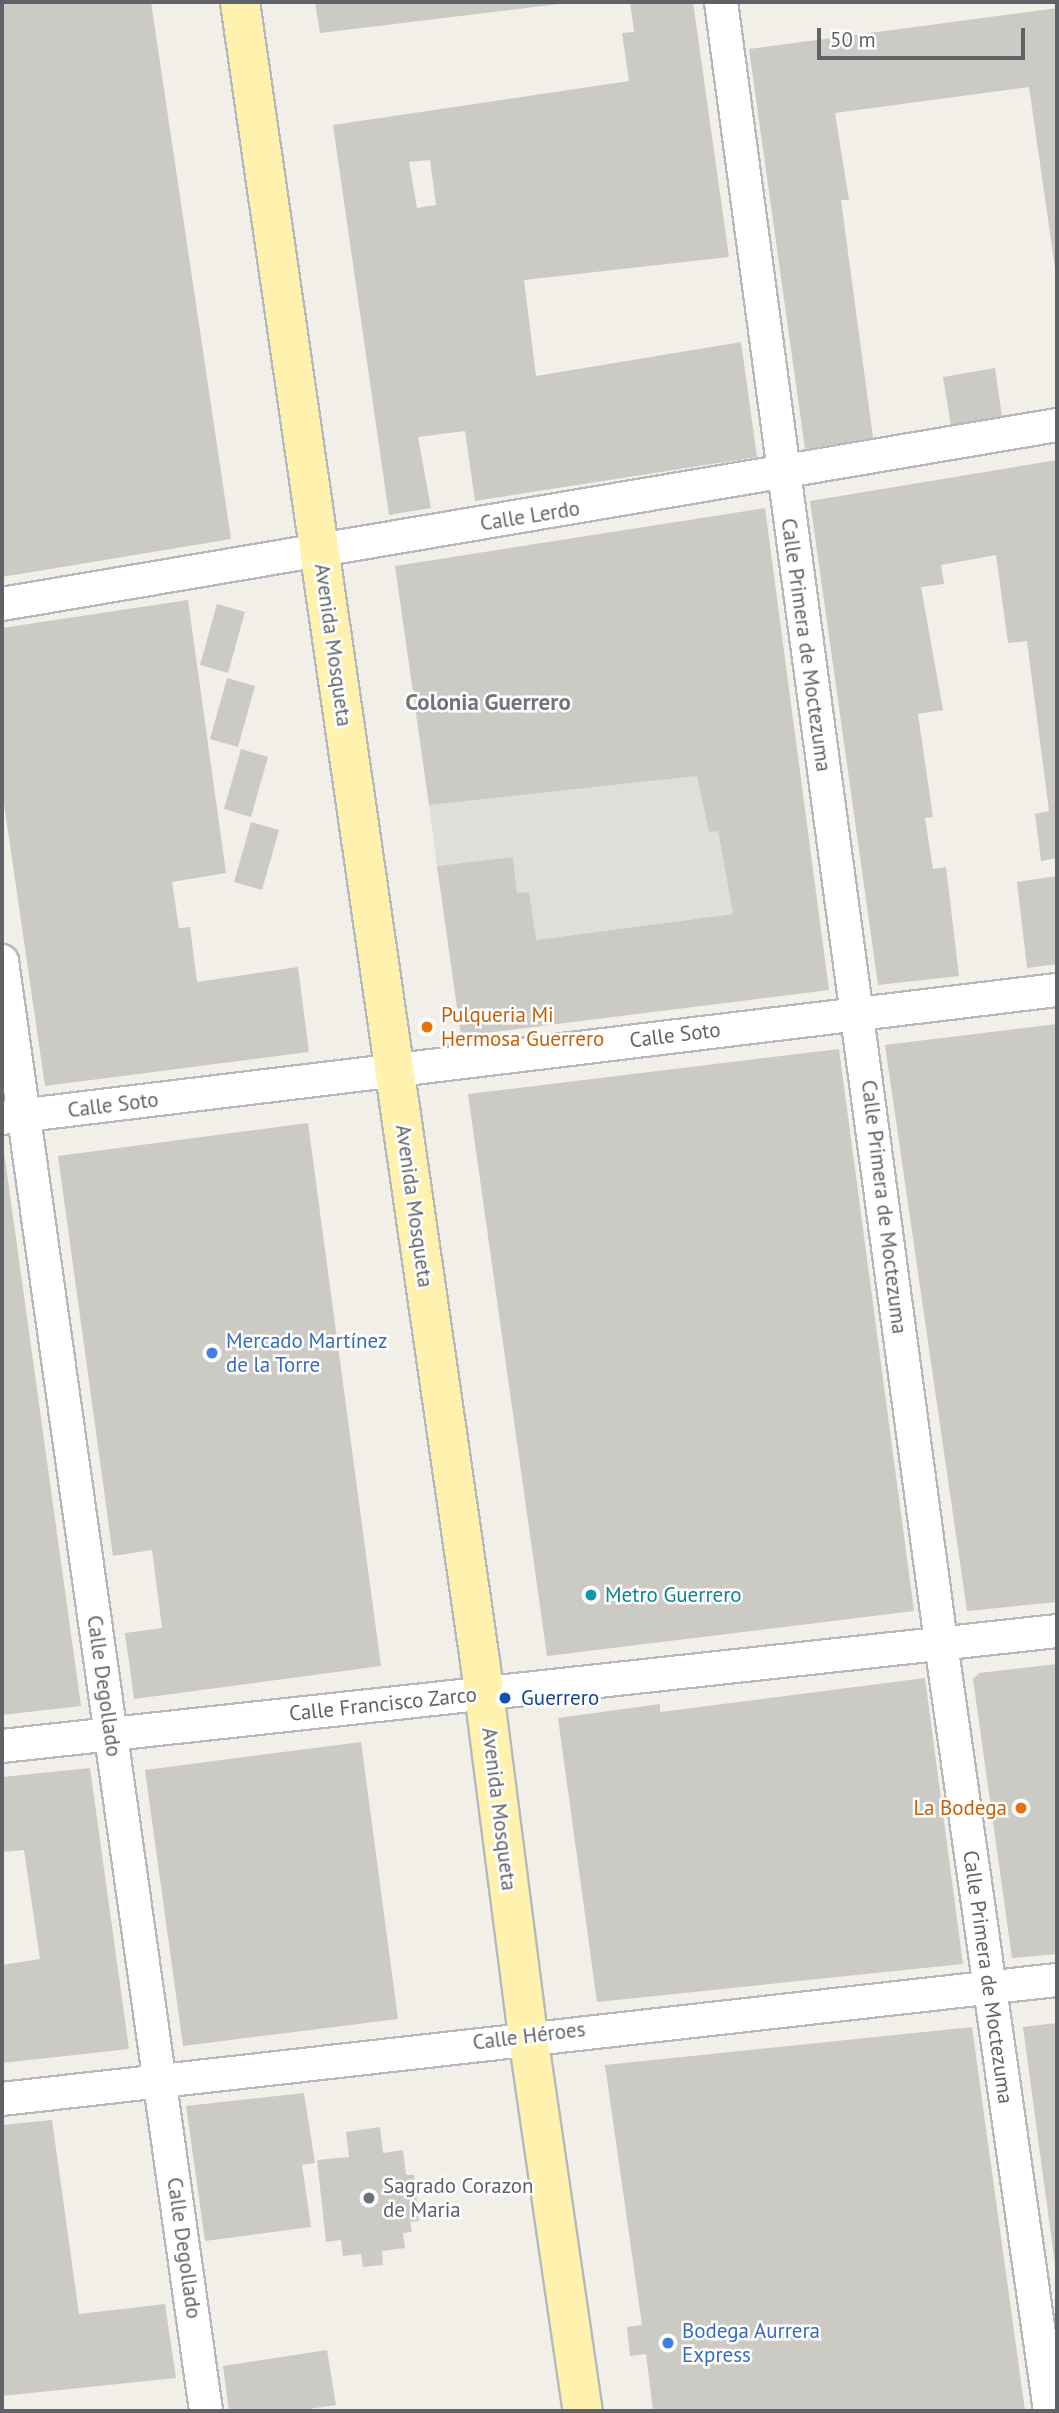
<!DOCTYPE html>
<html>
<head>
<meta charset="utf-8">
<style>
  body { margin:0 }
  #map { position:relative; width:1059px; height:2413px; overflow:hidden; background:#f1efe8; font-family:"PT Sans",sans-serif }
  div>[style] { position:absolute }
  .industrial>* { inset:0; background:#e0deda }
  .building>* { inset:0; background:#cccac5 }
  .roads { filter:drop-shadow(2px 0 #b5b8bc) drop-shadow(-2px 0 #b5b8bc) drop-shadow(0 2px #b5b8bc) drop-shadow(0 -2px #b5b8bc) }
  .minor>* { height:32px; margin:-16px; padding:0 16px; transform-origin:16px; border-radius:16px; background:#fff }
  .major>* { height:38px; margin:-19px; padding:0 19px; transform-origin:19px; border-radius:19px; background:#fff2af }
  .dots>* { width:19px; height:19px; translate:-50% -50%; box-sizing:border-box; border:4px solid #fff; border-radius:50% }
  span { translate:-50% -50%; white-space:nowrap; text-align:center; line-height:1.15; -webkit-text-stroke:5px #fff; paint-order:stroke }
  .street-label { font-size:21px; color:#5f6368 }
  .food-label { font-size:21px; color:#c56008 }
  .left { translate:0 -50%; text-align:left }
  .right { translate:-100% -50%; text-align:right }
  .shop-label { font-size:21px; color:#366cbe }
  .culture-label { font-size:21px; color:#0d838f }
  .transit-label { font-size:21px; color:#164399 }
  .worship-label { font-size:21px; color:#5b616d }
  .neighbourhood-label { font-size:23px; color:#70757a; font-weight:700 }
  .frame { position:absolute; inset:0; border:4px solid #5f6368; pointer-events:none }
  .scale { position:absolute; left:817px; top:28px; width:208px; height:32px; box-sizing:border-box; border:4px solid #5f6368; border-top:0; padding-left:9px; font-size:21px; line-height:24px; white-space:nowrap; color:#5f6368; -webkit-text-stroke:5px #fff; paint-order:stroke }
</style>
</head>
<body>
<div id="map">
  <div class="industrial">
    <div style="clip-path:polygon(697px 776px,709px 831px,718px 831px,733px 914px,536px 940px,517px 893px,513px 857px,437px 866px,429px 805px)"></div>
  </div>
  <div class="building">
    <div style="clip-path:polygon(2px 2px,151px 2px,231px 539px,2px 577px)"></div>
    <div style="clip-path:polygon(315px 2px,567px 2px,567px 3px,320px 33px)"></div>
    <div style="clip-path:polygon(evenodd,630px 2px,693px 2px,729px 257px,524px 280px,536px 376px,741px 342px,757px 457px,475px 501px,465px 431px,418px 437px,431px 508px,389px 515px,333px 125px,629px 81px,622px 33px,634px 32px,630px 2px,430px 160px,436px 205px,417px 208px,409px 162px,430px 160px)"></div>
    <div style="clip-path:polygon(1057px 8px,1057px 282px,1029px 87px,835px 113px,849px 200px,841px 200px,873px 438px,805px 449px,749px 49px)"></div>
    <div style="clip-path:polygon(995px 368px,1002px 417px,951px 426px,943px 377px)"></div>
    <div style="clip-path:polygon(1057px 460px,1057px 858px,1041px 861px,1035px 814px,1049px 811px,1027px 641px,1008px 643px,996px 555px,941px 565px,944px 584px,921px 587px,943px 710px,918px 714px,933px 817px,925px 818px,933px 869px,946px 867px,959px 976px,878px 985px,810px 501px)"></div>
    <div style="clip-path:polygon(765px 508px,829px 990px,461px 1036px,437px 866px,513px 857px,517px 893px,529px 892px,536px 940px,733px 914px,718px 831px,709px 832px,697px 776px,429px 805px,395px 566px)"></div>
    <div style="clip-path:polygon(188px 600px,226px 873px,172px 882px,179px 928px,190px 927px,197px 982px,298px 967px,309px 1052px,45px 1086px,2px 790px,2px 628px)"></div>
    <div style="clip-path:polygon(217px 604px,245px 612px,228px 673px,200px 665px)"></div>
    <div style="clip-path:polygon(227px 678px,255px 686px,238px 747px,210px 739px)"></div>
    <div style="clip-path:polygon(241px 749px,268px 757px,251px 817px,224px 809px)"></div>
    <div style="clip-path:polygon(251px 822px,279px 830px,262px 890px,234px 882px)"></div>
    <div style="clip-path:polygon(1057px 876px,1057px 964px,1027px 968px,1017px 882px)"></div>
    <div style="clip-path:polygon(1057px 1024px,1057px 1602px,967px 1611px,885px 1045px)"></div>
    <div style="clip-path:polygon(839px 1049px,914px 1611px,547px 1656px,468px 1094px)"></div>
    <div style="clip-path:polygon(308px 1123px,381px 1666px,134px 1699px,125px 1633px,162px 1628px,152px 1550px,113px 1556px,58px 1156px)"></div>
    <div style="clip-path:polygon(4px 1152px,81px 1706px,2px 1715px,2px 1153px)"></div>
    <div style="clip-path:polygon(1057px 1664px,1057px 1954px,1012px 1958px,973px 1679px,979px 1673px)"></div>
    <div style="clip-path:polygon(925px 1678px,963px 1964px,597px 2002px,558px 1718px,660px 1704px,660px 1712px)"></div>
    <div style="clip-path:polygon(361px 1742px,398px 2019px,183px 2046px,145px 1770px)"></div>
    <div style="clip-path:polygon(90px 1768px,129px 2049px,2px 2063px,2px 1965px,40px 1959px,24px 1850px,2px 1852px,2px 1777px)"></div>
    <div style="clip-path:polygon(1057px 2023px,1057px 2271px,1056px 2272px,1023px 2027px)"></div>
    <div style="clip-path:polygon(972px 2027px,1025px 2411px,653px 2411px,646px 2354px,630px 2356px,627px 2327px,642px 2325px,605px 2065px)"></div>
    <div style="clip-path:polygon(304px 2093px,315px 2163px,302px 2165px,311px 2227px,205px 2241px,186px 2106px)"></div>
    <div style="clip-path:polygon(52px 2120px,79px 2314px,165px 2304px,176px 2378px,2px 2396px,2px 2125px)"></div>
    <div style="clip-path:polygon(380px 2127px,383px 2153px,403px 2150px,406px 2175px,414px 2175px,419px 2221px,410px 2222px,412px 2232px,403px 2233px,405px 2248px,382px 2251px,383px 2265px,363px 2267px,361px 2254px,343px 2256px,341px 2240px,326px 2242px,317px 2160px,349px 2157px,346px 2132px)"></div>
    <div style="clip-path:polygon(327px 2350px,336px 2405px,295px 2411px,229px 2411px,223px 2366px)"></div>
  </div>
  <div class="roads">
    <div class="minor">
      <div style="left:721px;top:2px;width:1656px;rotate:82.36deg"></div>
      <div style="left:941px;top:1643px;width:776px;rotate:81.92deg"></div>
      <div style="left:2px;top:604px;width:1070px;rotate:-9.63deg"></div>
      <div style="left:2px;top:961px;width:1464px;rotate:81.99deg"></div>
      <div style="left:2px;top:1118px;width:1063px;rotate:-6.92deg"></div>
      <div style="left:2px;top:1746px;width:1061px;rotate:-6.22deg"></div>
      <div style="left:2px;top:2099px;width:1062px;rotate:-6.44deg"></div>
    </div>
    <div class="major">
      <div style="left:240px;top:2px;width:1676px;rotate:81.77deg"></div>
      <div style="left:480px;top:1661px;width:378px;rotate:82.7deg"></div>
      <div style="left:528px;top:2036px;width:379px;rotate:81.7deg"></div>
    </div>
  </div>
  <div class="dots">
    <div style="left:427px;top:1027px;background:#e8710a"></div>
    <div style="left:212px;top:1353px;background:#3f7fe0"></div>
    <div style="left:591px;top:1595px;background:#0f9aa8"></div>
    <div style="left:505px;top:1698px;background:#1a4fb4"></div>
    <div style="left:1021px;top:1808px;background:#e8710a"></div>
    <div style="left:369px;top:2198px;background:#6b7280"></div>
    <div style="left:668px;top:2343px;background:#3f7fe0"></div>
  </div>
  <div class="street-label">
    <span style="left:530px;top:516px;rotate:-9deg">Calle Lerdo</span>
    <span style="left:333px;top:645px;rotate:82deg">Avenida Mosqueta</span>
    <span style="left:806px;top:645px;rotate:82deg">Calle Primera de Moctezuma</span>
    <span style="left:675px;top:1035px;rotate:-7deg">Calle Soto</span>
    <span style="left:113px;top:1105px;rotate:-7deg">Calle Soto</span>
    <span style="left:414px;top:1206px;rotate:82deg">Avenida Mosqueta</span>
    <span style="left:884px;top:1207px;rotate:83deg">Calle Primera de Moctezuma</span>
    <span style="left:104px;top:1686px;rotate:82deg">Calle Degollado</span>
    <span style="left:383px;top:1704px;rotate:-6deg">Calle Francisco Zarco</span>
    <span style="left:499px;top:1809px;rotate:83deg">Avenida Mosqueta</span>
    <span style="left:988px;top:1977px;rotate:82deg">Calle Primera de Moctezuma</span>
    <span style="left:529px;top:2036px;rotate:-7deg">Calle Héroes</span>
    <span style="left:184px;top:2248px;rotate:82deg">Calle Degollado</span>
  </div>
  <div class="food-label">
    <span class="left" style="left:441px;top:1027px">Pulqueria Mi<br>Hermosa Guerrero</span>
    <span class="right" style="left:1007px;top:1808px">La Bodega</span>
  </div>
  <div class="shop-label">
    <span class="left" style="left:226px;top:1353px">Mercado Martínez<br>de la Torre</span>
    <span class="left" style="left:682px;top:2343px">Bodega Aurrera<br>Express</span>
  </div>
  <div class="culture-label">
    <span class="left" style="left:605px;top:1595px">Metro Guerrero</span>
  </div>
  <div class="transit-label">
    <span class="left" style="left:521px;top:1698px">Guerrero</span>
  </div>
  <div class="worship-label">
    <span class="left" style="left:383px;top:2198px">Sagrado Corazon<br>de Maria</span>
  </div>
  <div class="neighbourhood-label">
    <span style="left:488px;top:702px">Colonia Guerrero</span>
  </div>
  <div class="frame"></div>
  <div class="scale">50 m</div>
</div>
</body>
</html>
